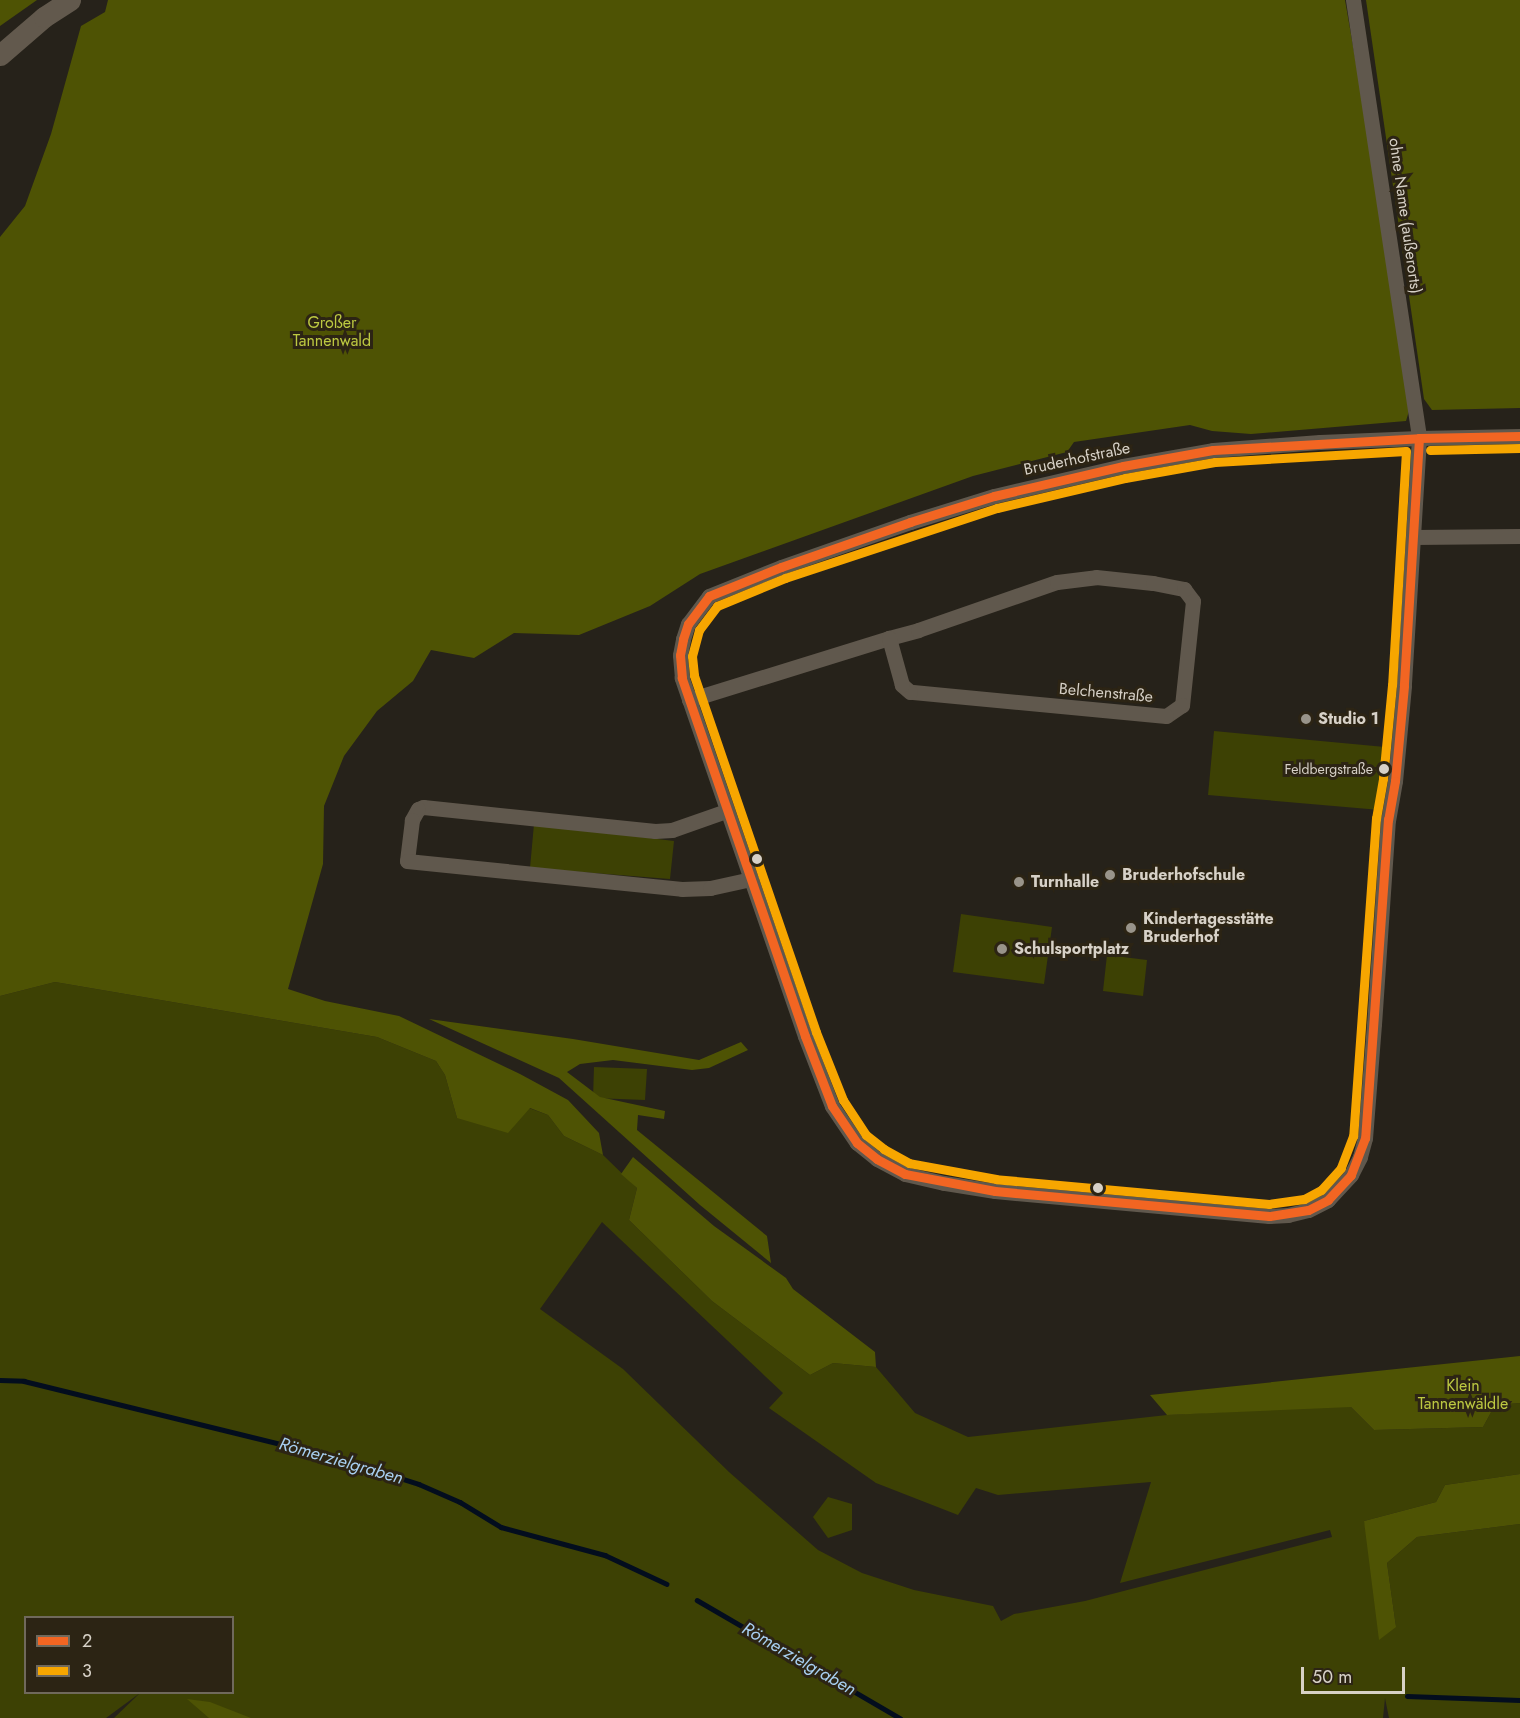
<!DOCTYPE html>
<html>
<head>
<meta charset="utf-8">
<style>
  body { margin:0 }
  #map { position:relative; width:1520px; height:1718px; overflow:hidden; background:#26221a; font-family:Jost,sans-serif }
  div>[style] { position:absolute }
  .green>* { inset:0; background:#3d4104 }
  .forest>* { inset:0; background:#4e5304 }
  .stream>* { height:4.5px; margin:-2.25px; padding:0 2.25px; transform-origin:2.25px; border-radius:2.25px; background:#030d1e }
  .street>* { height:15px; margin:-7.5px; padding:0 7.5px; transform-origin:7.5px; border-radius:7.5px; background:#60584d }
  .secondary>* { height:21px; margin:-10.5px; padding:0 10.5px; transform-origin:10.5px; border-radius:10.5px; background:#62594d }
  .bus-1>* { height:9px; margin:-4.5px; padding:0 4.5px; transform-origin:4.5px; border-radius:4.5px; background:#f26522 }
  .bus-2>* { height:9px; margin:-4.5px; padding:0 4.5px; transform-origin:4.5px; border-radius:4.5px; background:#f7a600 }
  .dots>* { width:16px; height:16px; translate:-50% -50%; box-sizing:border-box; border:3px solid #2c2414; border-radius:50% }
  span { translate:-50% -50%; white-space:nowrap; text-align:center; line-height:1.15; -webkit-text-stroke:6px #2c2414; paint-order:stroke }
  .bus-label { font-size:14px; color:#d7d1c7 }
  .right { translate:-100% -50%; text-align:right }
  .street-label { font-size:16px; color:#d7d1c7 }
  .park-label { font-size:16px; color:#bdc941 }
  .poi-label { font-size:16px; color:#d7d1c7; font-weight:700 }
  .left { translate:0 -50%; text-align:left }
  .water-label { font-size:18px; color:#a8cff0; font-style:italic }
  .legend { position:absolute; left:24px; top:1616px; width:210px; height:78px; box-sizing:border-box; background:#2c2414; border:2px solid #70695c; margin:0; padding:8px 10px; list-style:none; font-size:18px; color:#d7d1c7 }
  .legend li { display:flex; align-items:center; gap:12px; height:30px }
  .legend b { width:30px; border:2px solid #70695c }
  .scale { position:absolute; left:1301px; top:1667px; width:104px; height:27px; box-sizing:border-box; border:3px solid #d7d1c7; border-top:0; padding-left:8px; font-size:18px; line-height:21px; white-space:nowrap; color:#d7d1c7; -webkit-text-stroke:4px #2c2414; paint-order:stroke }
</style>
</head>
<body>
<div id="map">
  <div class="green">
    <div style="clip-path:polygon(1214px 731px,1385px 747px,1380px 810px,1208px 795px)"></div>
    <div style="clip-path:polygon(534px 824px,674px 841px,670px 879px,530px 868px)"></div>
    <div style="clip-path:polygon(961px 914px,1052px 927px,1044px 984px,953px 972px)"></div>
    <div style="clip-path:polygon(1107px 955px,1147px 960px,1143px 996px,1103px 991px)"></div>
    <div style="clip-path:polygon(evenodd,55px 982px,377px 1037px,436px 1061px,445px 1075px,457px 1118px,529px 1108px,548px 1115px,564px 1136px,603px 1155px,637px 1188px,629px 1220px,712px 1301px,810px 1375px,833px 1363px,876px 1367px,915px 1413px,968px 1437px,1167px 1415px,1320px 1407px,1351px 1407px,1374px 1430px,1483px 1427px,1495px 1405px,1520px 1403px,1520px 1474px,1445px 1485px,1436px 1502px,1364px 1521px,1396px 1627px,1387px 1563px,1417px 1537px,1520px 1524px,1520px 1718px,1389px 1718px,1385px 1698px,1383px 1718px,114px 1718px,140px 1693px,106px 1718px,0 1718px,0 996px,55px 982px,602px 1222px,783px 1393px,769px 1408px,876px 1483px,958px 1515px,976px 1488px,998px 1495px,1151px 1482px,1120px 1583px,1330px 1530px,1332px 1537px,1085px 1601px,1014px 1614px,1001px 1621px,993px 1606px,914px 1590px,862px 1573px,818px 1550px,729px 1472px,623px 1369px,540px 1309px,602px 1222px,55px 982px,26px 1618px,232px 1618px,232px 1692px,26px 1692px,26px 1618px)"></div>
    <div style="clip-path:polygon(594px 1067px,647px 1069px,645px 1100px,593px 1098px)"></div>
    <div style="clip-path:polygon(828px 1497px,852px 1504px,852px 1530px,828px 1538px,813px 1517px)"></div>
  </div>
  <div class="forest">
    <div style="clip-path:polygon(0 0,37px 0,0 26px)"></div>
    <div style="clip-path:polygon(108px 0,1345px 0,1368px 132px,1409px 411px,1406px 421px,1251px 434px,1212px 431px,1190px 425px,1074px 442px,1067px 452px,973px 476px,700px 574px,650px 606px,579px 635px,514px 633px,474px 658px,431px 650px,413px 681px,377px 711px,344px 756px,324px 806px,323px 864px,288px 989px,325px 1001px,399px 1016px,520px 1074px,568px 1100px,599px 1133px,603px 1155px,564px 1136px,548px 1115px,530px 1108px,508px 1133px,457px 1118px,445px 1075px,436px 1061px,377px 1037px,55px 982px,0 996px,0 237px,25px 206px,51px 134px,81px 26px,105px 12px)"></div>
    <div style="clip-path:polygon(1366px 0,1520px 0,1520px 408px,1432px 410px,1424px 399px)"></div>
    <div style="clip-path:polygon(429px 1019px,573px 1039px,699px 1060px,741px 1042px,748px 1050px,709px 1068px,692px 1070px,613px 1060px,580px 1064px,567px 1072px,600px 1097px,665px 1111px,664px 1119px,638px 1115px,637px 1130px,767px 1236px,771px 1263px,700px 1205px,559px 1078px)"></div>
    <div style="clip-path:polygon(633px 1157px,714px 1226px,786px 1278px,793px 1289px,875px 1352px,876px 1367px,833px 1363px,810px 1375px,712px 1301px,629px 1220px,637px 1188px,621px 1174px)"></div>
    <div style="clip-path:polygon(1520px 1356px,1520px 1403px,1495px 1405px,1483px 1427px,1374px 1430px,1351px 1407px,1167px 1415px,1150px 1395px)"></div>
    <div style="clip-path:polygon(1520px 1474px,1520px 1524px,1417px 1537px,1387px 1563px,1396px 1627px,1379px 1640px,1364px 1521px,1436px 1502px,1445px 1485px)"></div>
    <div style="clip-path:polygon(187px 1699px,210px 1702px,251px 1718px,209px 1718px)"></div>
  </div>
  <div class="stream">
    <div style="left:0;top:1380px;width:24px;rotate:2deg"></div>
    <div style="left:24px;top:1381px;width:322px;rotate:13.8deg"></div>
    <div style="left:337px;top:1458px;width:86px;rotate:17.6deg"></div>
    <div style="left:419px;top:1484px;width:45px;rotate:23.7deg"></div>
    <div style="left:460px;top:1502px;width:48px;rotate:31.4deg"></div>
    <div style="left:501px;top:1527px;width:108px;rotate:15.1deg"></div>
    <div style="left:605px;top:1555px;width:68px;rotate:25.1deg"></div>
    <div style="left:697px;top:1600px;width:235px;rotate:30.2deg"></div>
    <div style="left:1407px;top:1696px;width:113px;rotate:2deg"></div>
  </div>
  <div class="street">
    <div style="left:1353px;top:0;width:443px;rotate:81.4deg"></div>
    <div style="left:1419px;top:438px;width:248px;rotate:93.5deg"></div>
    <div style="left:1404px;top:686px;width:95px;rotate:95.4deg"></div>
    <div style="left:1395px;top:781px;width:39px;rotate:100deg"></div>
    <div style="left:1388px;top:819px;width:205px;rotate:93.9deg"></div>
    <div style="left:1374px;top:1024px;width:114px;rotate:94.5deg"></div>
    <div style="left:1365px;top:1138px;width:20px;rotate:105deg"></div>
    <div style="left:1360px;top:1157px;width:20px;rotate:117deg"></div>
    <div style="left:1351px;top:1175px;width:34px;rotate:133deg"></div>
    <div style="left:1328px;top:1200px;width:22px;rotate:153deg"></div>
    <div style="left:1308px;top:1210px;width:21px;rotate:166deg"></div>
    <div style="left:1288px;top:1215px;width:19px;rotate:177deg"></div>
    <div style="left:1269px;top:1216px;width:275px;rotate:-174.8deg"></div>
    <div style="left:995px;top:1191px;width:52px;rotate:-171.1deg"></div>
    <div style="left:944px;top:1183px;width:40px;rotate:-167deg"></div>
    <div style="left:905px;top:1174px;width:32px;rotate:-152deg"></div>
    <div style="left:877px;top:1159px;width:26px;rotate:-141deg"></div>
    <div style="left:857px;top:1143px;width:45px;rotate:-124deg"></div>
    <div style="left:832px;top:1106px;width:75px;rotate:-111.1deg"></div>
    <div style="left:805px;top:1036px;width:379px;rotate:-109deg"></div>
    <div style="left:682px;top:678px;width:23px;rotate:-95deg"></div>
    <div style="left:680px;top:655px;width:16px;rotate:-79deg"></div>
    <div style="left:683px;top:639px;width:16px;rotate:-72deg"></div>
    <div style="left:688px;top:624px;width:35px;rotate:-53deg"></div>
    <div style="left:709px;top:596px;width:78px;rotate:-21.9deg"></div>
    <div style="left:781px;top:567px;width:137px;rotate:-19.2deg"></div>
    <div style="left:910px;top:522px;width:88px;rotate:-17.2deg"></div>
    <div style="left:994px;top:496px;width:132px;rotate:-13.1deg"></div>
    <div style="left:1123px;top:466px;width:91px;rotate:-10.1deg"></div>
    <div style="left:1213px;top:450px;width:107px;rotate:-4.3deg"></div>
    <div style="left:1320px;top:442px;width:99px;rotate:-2.3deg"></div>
    <div style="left:1419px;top:438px;width:101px;rotate:-1.1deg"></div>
    <div style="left:1414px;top:537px;width:106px;rotate:-0.5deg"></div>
    <div style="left:689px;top:700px;width:209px;rotate:-17.2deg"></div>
    <div style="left:889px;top:638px;width:30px;rotate:-15deg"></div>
    <div style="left:918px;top:630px;width:147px;rotate:-19.1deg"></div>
    <div style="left:1057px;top:582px;width:39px;rotate:-7deg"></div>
    <div style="left:1096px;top:577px;width:57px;rotate:6deg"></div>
    <div style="left:1153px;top:583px;width:32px;rotate:11deg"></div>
    <div style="left:1184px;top:589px;width:15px;rotate:53deg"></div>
    <div style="left:1193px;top:601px;width:105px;rotate:96deg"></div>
    <div style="left:1182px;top:705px;width:19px;rotate:145deg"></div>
    <div style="left:1166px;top:716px;width:257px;rotate:-174.6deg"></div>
    <div style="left:910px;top:692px;width:11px;rotate:-139deg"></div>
    <div style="left:902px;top:685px;width:49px;rotate:-105.5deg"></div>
    <div style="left:726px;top:811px;width:57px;rotate:160.6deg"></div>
    <div style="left:672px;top:830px;width:17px;rotate:177deg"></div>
    <div style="left:655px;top:831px;width:233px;rotate:-174.1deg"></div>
    <div style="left:423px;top:807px;width:5px;rotate:158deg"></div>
    <div style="left:418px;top:809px;width:13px;rotate:119deg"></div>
    <div style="left:412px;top:820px;width:41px;rotate:97deg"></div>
    <div style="left:407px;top:861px;width:276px;rotate:5.8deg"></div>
    <div style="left:682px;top:889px;width:28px;rotate:-2deg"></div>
    <div style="left:710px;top:888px;width:42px;rotate:-12.4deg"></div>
  </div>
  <div class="secondary">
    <div style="left:0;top:55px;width:58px;rotate:-40.8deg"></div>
    <div style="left:44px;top:17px;width:31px;rotate:-33deg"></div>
  </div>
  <div class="bus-1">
    <div style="left:1419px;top:438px;width:248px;rotate:93.5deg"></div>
    <div style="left:1404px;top:686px;width:95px;rotate:95.4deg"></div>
    <div style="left:1395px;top:781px;width:39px;rotate:100deg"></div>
    <div style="left:1388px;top:819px;width:320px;rotate:94.1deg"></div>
    <div style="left:1365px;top:1138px;width:40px;rotate:111deg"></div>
    <div style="left:1351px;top:1175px;width:34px;rotate:133deg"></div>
    <div style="left:1328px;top:1200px;width:22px;rotate:153deg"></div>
    <div style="left:1308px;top:1210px;width:39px;rotate:171deg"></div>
    <div style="left:1269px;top:1216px;width:275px;rotate:-174.8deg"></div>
    <div style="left:995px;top:1191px;width:92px;rotate:-169.3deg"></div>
    <div style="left:905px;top:1174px;width:32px;rotate:-152deg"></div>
    <div style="left:877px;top:1159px;width:26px;rotate:-141deg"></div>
    <div style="left:857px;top:1143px;width:45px;rotate:-124deg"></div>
    <div style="left:832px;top:1106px;width:75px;rotate:-111.1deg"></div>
    <div style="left:805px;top:1036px;width:379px;rotate:-109deg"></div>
    <div style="left:682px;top:678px;width:23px;rotate:-95deg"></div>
    <div style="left:680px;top:655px;width:16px;rotate:-79deg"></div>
    <div style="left:683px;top:639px;width:16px;rotate:-72deg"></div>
    <div style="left:688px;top:624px;width:35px;rotate:-53deg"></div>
    <div style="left:709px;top:596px;width:78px;rotate:-21.9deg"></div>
    <div style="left:781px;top:567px;width:137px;rotate:-19.2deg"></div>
    <div style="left:910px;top:522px;width:88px;rotate:-17.2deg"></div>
    <div style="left:994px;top:496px;width:132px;rotate:-13.1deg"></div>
    <div style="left:1123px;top:466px;width:91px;rotate:-10.1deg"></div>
    <div style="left:1213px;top:450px;width:206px;rotate:-3.3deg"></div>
    <div style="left:1419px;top:438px;width:101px;rotate:-1.1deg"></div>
  </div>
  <div class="bus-2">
    <div style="left:1430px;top:450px;width:90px;rotate:-1.3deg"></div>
    <div style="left:1406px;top:451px;width:234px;rotate:93.4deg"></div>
    <div style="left:1392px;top:685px;width:94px;rotate:95.5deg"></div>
    <div style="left:1383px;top:779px;width:40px;rotate:100deg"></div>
    <div style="left:1376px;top:818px;width:319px;rotate:94.1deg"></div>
    <div style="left:1353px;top:1136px;width:34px;rotate:111deg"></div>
    <div style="left:1341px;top:1168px;width:30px;rotate:132deg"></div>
    <div style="left:1321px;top:1190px;width:19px;rotate:152deg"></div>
    <div style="left:1304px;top:1199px;width:35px;rotate:172deg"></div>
    <div style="left:1269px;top:1204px;width:274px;rotate:-174.8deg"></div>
    <div style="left:996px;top:1179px;width:88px;rotate:-169.6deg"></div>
    <div style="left:909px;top:1163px;width:29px;rotate:-151deg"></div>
    <div style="left:884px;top:1149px;width:23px;rotate:-142deg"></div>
    <div style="left:866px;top:1135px;width:42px;rotate:-123.3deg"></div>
    <div style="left:843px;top:1100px;width:73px;rotate:-111.7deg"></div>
    <div style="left:816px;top:1032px;width:377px;rotate:-108.9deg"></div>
    <div style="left:694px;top:675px;width:19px;rotate:-96deg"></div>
    <div style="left:692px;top:656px;width:27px;rotate:-75deg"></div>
    <div style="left:699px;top:630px;width:30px;rotate:-53deg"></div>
    <div style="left:717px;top:606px;width:74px;rotate:-22.4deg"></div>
    <div style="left:785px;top:578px;width:223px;rotate:-18.3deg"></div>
    <div style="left:997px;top:508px;width:131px;rotate:-13.2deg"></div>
    <div style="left:1125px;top:478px;width:91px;rotate:-10.1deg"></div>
    <div style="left:1215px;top:462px;width:191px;rotate:-3.3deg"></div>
  </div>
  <div class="dots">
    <div style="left:1306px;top:719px;background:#99948a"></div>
    <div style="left:1384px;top:769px;background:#d7d1c7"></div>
    <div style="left:757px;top:859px;background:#d7d1c7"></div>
    <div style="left:1110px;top:875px;background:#99948a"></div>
    <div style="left:1019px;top:882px;background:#99948a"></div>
    <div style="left:1131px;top:928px;background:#99948a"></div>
    <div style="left:1002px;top:949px;background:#99948a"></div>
    <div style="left:1098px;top:1188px;background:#d7d1c7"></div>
  </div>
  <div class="bus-label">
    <span class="right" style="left:1373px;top:769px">Feldbergstraße</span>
  </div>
  <div class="street-label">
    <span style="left:1405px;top:216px;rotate:82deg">ohne Name (außerorts)</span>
    <span style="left:1077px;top:459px;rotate:-12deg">Bruderhofstraße</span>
    <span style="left:1106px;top:693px;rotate:5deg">Belchenstraße</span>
  </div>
  <div class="park-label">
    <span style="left:332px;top:332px">Großer<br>Tannenwald</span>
    <span style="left:1463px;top:1395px">Klein<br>Tannenwäldle</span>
  </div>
  <div class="poi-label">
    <span class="left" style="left:1318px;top:719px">Studio 1</span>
    <span class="left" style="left:1122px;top:875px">Bruderhofschule</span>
    <span class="left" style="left:1031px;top:882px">Turnhalle</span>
    <span class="left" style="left:1143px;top:928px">Kindertagesstätte<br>Bruderhof</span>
    <span class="left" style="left:1014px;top:949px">Schulsportplatz</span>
  </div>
  <div class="water-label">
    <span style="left:341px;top:1461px;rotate:16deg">Römerzielgraben</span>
    <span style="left:799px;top:1659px;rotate:30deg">Römerzielgraben</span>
  </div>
  <ul class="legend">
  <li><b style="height:8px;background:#f26522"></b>2</li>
  <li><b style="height:8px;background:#f7a600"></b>3</li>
  </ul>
  <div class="scale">50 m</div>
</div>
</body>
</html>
